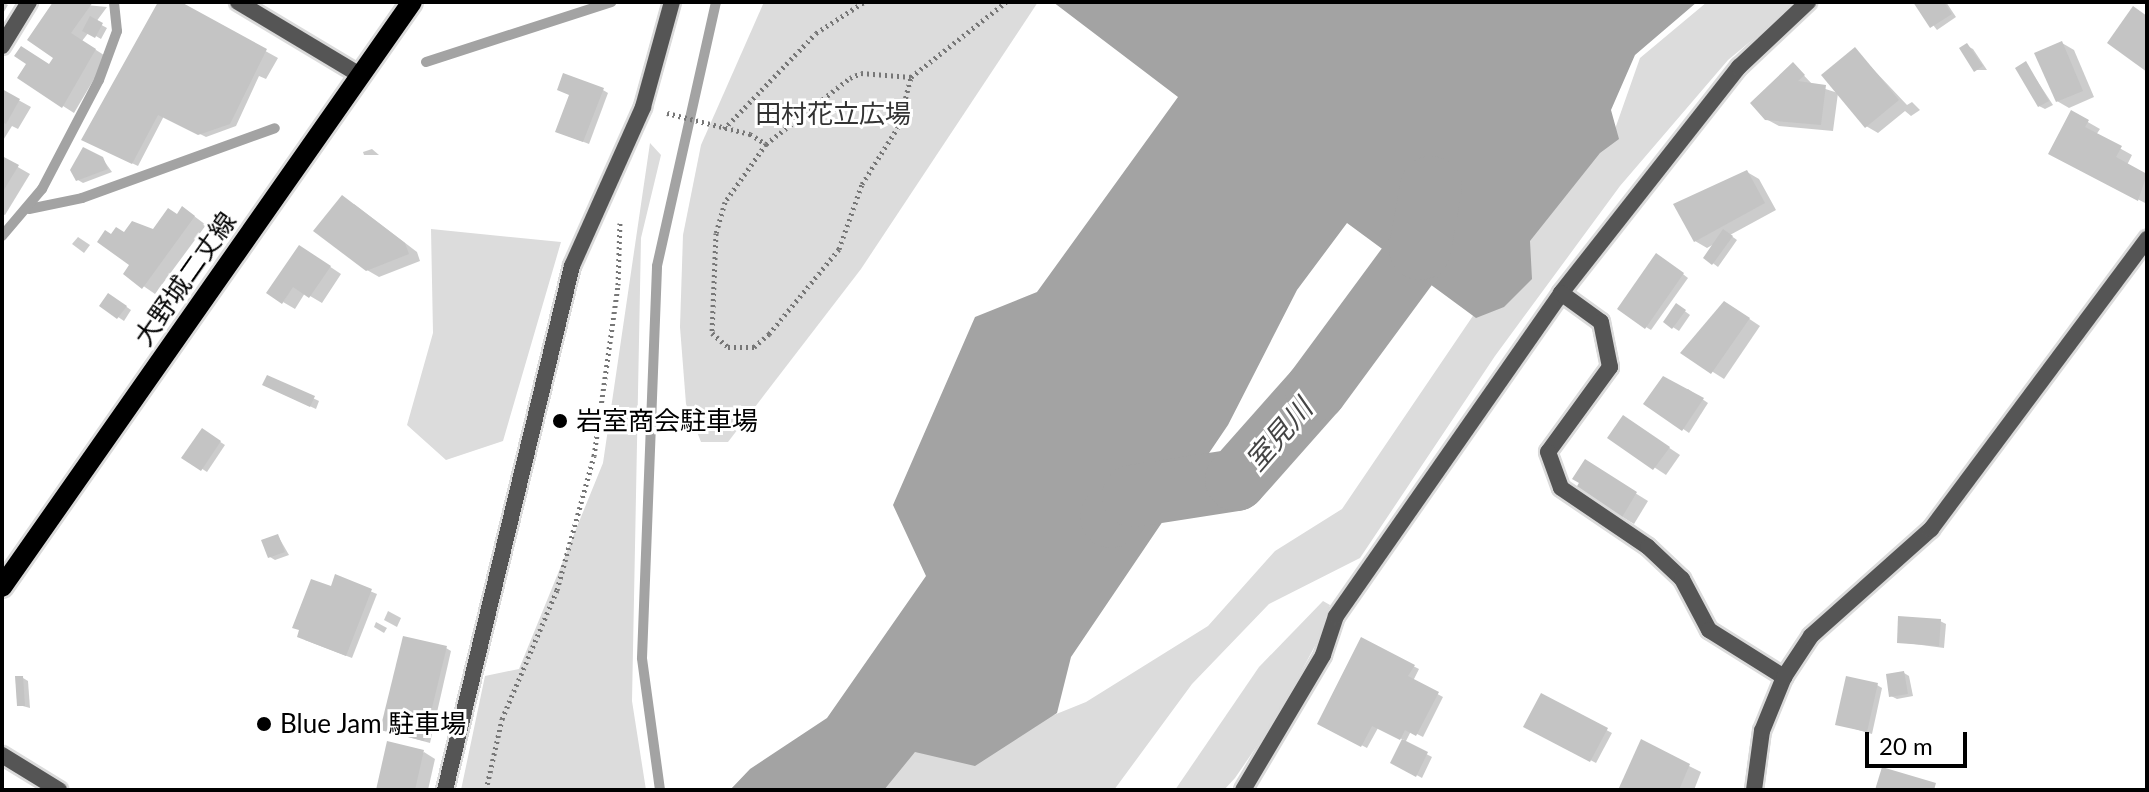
<!DOCTYPE html>
<html>
<head>
<meta charset="utf-8">
<style>
  body { margin:0 }
  #map { position:relative; width:2149px; height:792px; overflow:hidden; background:#fff; font-family:Lato,"Noto Sans JP",sans-serif }
  div>[style] { position:absolute }
  .green>* { inset:0; background:#dcdcdc }
  .water>* { inset:0; background:#a3a3a3 }
  .shadow>* { inset:0; background:#0003 }
  .stream>* { height:10px; margin:-5px; padding:0 5px; transform-origin:5px; border-radius:5px; background:#a3a3a3 }
  .river>* { height:62px; margin:-31px; padding:0 31px; transform-origin:31px; border-radius:31px; background:#a3a3a3 }
  .building>* { inset:0; background:#c4c4c4 }
  .path>* { height:5px; margin-top:-2.5px; transform-origin:0; background:repeating-linear-gradient(90deg,#777 0 2px,transparent 0 6px) }
  .roads { filter:drop-shadow(2px 0 #dbdbdb) drop-shadow(-2px 0 #dbdbdb) drop-shadow(0 2px #dbdbdb) drop-shadow(0 -2px #dbdbdb) }
  .minor>* { height:16px; margin:-8px; padding:0 8px; transform-origin:8px; border-radius:8px; background:#555 }
  .tertiary>* { height:16px; margin:-8px; padding:0 8px; transform-origin:8px; border-radius:8px; background:#555 }
  .primary>* { height:20px; margin:-10px; padding:0 10px; transform-origin:10px; border-radius:10px; background:#000 }
  .dots>* { width:22px; height:22px; translate:-50% -50%; box-sizing:border-box; border:4px solid #fff; border-radius:50% }
  span { translate:-50% -50%; white-space:nowrap; text-align:center; line-height:1.15; -webkit-text-stroke:6px #fff; paint-order:stroke }
  .park-label { font-size:26px; color:#333 }
  .street-label { font-size:26px; color:#000 }
  .poi-label { font-size:26px; color:#000 }
  .left { translate:0 -50%; text-align:left }
  .water-label { font-size:28px; color:#444; font-style:italic }
  .frame { position:absolute; inset:0; border:4px solid #000; pointer-events:none }
  .scale { position:absolute; left:1865px; top:732px; width:102px; height:36px; box-sizing:border-box; border:4px solid #000; border-top:0; padding-left:10px; font-size:24px; line-height:28px; white-space:nowrap; color:#000; -webkit-text-stroke:6px #fff; paint-order:stroke }
</style>
</head>
<body>
<div id="map">
  <div class="green">
    <div style="clip-path:polygon(764px 2px,1038px 2px,861px 269px,728px 442px,701px 442px,686px 404px,680px 327px,683px 235px,701px 145px)"></div>
    <div style="clip-path:polygon(1707px 2px,1798px 2px,1728px 60px,1620px 186px,1495px 356px,1360px 558px,1269px 604px,1192px 684px,1114px 790px,866px 790px,914px 734px,974px 747px,1086px 702px,1208px 626px,1275px 551px,1342px 509px,1521px 245px,1615px 129px,1640px 58px)"></div>
    <div style="clip-path:polygon(650px 143px,661px 155px,641px 238px,632px 701px,646px 790px,461px 790px,485px 676px,519px 669px,603px 463px)"></div>
    <div style="clip-path:polygon(431px 229px,561px 242px,503px 441px,446px 460px,407px 425px,433px 333px)"></div>
    <div style="clip-path:polygon(1323px 601px,1330px 605px,1322px 633px,1275px 720px,1235px 778px,1224px 790px,1175px 790px,1259px 667px)"></div>
  </div>
  <div class="water">
    <div style="clip-path:polygon(1053px 2px,1697px 2px,1635px 55px,1611px 110px,1619px 139px,1600px 153px,1530px 241px,1532px 279px,1504px 307px,1476px 318px,1347px 223px,1297px 290px,1228px 425px,1071px 657px,1057px 713px,975px 766px,915px 752px,884px 790px,730px 790px,750px 769px,827px 718px,926px 576px,893px 505px,975px 317px,1037px 292px,1178px 97px)"></div>
  </div>
  <div class="shadow">
    <div style="clip-path:polygon(2px 2px,8px 5px,2px 15px)"></div>
    <div style="clip-path:polygon(55px 2px,107px 7px,96px 22px,107px 28px,101px 39px,89px 32px,82px 41px,107px 57px,74px 113px,63px 106px,50px 66px,56px 57px)"></div>
    <div style="clip-path:polygon(160px 2px,177px 2px,278px 58px,266px 79px,259px 76px,236px 126px,206px 137px,164px 116px,138px 166px,89px 143px)"></div>
    <div style="clip-path:polygon(1915px 2px,1946px 2px,1956px 17px,1937px 30px)"></div>
    <div style="clip-path:polygon(2062px 43px,2074px 50px,2094px 97px,2069px 108px,2057px 101px)"></div>
    <div style="clip-path:polygon(1967px 46px,1973px 49px,1987px 70px,1976px 70px)"></div>
    <div style="clip-path:polygon(1855px 50px,1907px 105px,1912px 102px,1920px 110px,1911px 116px,1905px 111px,1878px 133px,1866px 126px)"></div>
    <div style="clip-path:polygon(2026px 64px,2053px 105px,2045px 109px,2039px 106px)"></div>
    <div style="clip-path:polygon(1794px 65px,1813px 85px,1838px 93px,1833px 131px,1779px 126px,1766px 119px)"></div>
    <div style="clip-path:polygon(603px 90px,608px 93px,589px 144px,563px 134px)"></div>
    <div style="clip-path:polygon(2px 91px,31px 107px,18px 129px,12px 126px,2px 142px)"></div>
    <div style="clip-path:polygon(2072px 113px,2100px 129px,2096px 135px,2132px 155px,2127px 165px,2147px 176px,2147px 204px,2062px 160px)"></div>
    <div style="clip-path:polygon(372px 149px,379px 155px,364px 155px,363px 152px)"></div>
    <div style="clip-path:polygon(2px 158px,30px 174px,5px 215px,2px 214px)"></div>
    <div style="clip-path:polygon(102px 158px,112px 172px,83px 183px,78px 180px)"></div>
    <div style="clip-path:polygon(1747px 172px,1759px 179px,1776px 210px,1730px 235px,1737px 240px,1718px 267px,1706px 258px,1716px 243px,1707px 248px,1695px 241px)"></div>
    <div style="clip-path:polygon(354px 204px,417px 252px,420px 261px,379px 277px,367px 270px)"></div>
    <div style="clip-path:polygon(178px 216px,194px 216px,206px 225px,155px 294px,126px 274px,132px 264px,112px 236px,154px 231px)"></div>
    <div style="clip-path:polygon(78px 237px,90px 245px,84px 253px,72px 244px)"></div>
    <div style="clip-path:polygon(311px 254px,341px 274px,322px 303px,305px 293px,295px 309px,283px 302px)"></div>
    <div style="clip-path:polygon(1662px 258px,1688px 278px,1651px 330px,1646px 327px)"></div>
    <div style="clip-path:polygon(114px 298px,131px 310px,124px 321px,102px 306px)"></div>
    <div style="clip-path:polygon(1682px 309px,1690px 315px,1679px 331px,1665px 322px)"></div>
    <div style="clip-path:polygon(1736px 310px,1760px 326px,1724px 379px,1683px 353px)"></div>
    <div style="clip-path:polygon(268px 377px,319px 401px,316px 409px,270px 388px)"></div>
    <div style="clip-path:polygon(1688px 389px,1708px 403px,1689px 433px,1646px 403px)"></div>
    <div style="clip-path:polygon(1635px 425px,1680px 455px,1666px 475px,1610px 438px)"></div>
    <div style="clip-path:polygon(202px 430px,225px 445px,207px 472px,184px 457px)"></div>
    <div style="clip-path:polygon(1585px 462px,1648px 501px,1634px 524px,1577px 490px)"></div>
    <div style="clip-path:polygon(278px 536px,289px 555px,275px 560px,270px 557px)"></div>
    <div style="clip-path:polygon(336px 577px,377px 594px,352px 658px,305px 640px)"></div>
    <div style="clip-path:polygon(388px 611px,401px 618px,397px 627px,384px 620px)"></div>
    <div style="clip-path:polygon(1940px 621px,1946px 624px,1944px 648px,1899px 642px)"></div>
    <div style="clip-path:polygon(376px 622px,387px 628px,384px 633px,374px 627px)"></div>
    <div style="clip-path:polygon(1362px 640px,1419px 669px,1413px 681px,1443px 697px,1423px 737px,1411px 731px,1405px 743px,1432px 757px,1422px 778px,1393px 762px,1404px 740px,1378px 728px,1367px 748px,1319px 723px)"></div>
    <div style="clip-path:polygon(446px 648px,451px 651px,430px 743px,382px 730px)"></div>
    <div style="clip-path:polygon(1904px 673px,1909px 676px,1913px 696px,1897px 699px,1891px 696px)"></div>
    <div style="clip-path:polygon(23px 678px,28px 681px,30px 708px,19px 705px)"></div>
    <div style="clip-path:polygon(1877px 685px,1882px 688px,1872px 734px,1838px 724px)"></div>
    <div style="clip-path:polygon(1542px 696px,1612px 733px,1596px 763px,1525px 726px)"></div>
    <div style="clip-path:polygon(424px 752px,435px 759px,428px 790px,378px 790px)"></div>
    <div style="clip-path:polygon(1689px 766px,1701px 772px,1694px 790px,1621px 790px)"></div>
  </div>
  <div class="stream">
    <div style="left:426px;top:62px;width:195px;rotate:-17.9deg"></div>
    <div style="left:29px;top:209px;width:54px;rotate:-11.7deg"></div>
    <div style="left:82px;top:198px;width:205px;rotate:-19.9deg"></div>
    <div style="left:2px;top:236px;width:62px;rotate:-49.6deg"></div>
    <div style="left:42px;top:189px;width:123px;rotate:-62.4deg"></div>
    <div style="left:99px;top:80px;width:52px;rotate:-69.8deg"></div>
    <div style="left:117px;top:31px;width:29px;rotate:-96deg"></div>
    <div style="left:660px;top:790px;width:133px;rotate:-97.8deg"></div>
    <div style="left:642px;top:658px;width:392px;rotate:-87.8deg"></div>
    <div style="left:657px;top:266px;width:271px;rotate:-77.4deg"></div>
  </div>
  <div class="river">
    <div style="left:1111px;top:517px;width:30px;rotate:-44deg"></div>
    <div style="left:1133px;top:496px;width:104px;rotate:-8.8deg"></div>
    <div style="left:1236px;top:480px;width:120px;rotate:-48.4deg"></div>
    <div style="left:1316px;top:390px;width:175px;rotate:-53.6deg"></div>
    <div style="left:1420px;top:249px;width:63px;rotate:-79.9deg"></div>
  </div>
  <div class="building">
    <div style="clip-path:polygon(53px 2px,93px 2px,71px 33px,96px 49px,62px 108px,17px 78px,26px 64px,14px 56px,21px 46px,49px 64px,53px 58px,27px 40px)"></div>
    <div style="clip-path:polygon(158px 2px,181px 2px,267px 49px,230px 124px,198px 135px,158px 115px,132px 164px,81px 140px)"></div>
    <div style="clip-path:polygon(1913px 2px,1944px 2px,1952px 14px,1930px 28px)"></div>
    <div style="clip-path:polygon(2133px 6px,2147px 16px,2147px 72px,2107px 43px)"></div>
    <div style="clip-path:polygon(90px 16px,103px 23px,95px 38px,82px 31px)"></div>
    <div style="clip-path:polygon(2062px 41px,2083px 91px,2056px 102px,2034px 53px)"></div>
    <div style="clip-path:polygon(1967px 43px,1983px 66px,1974px 72px,1959px 48px)"></div>
    <div style="clip-path:polygon(1855px 47px,1899px 100px,1865px 128px,1821px 75px)"></div>
    <div style="clip-path:polygon(2026px 61px,2049px 101px,2038px 107px,2015px 68px)"></div>
    <div style="clip-path:polygon(1793px 62px,1805px 75px,1798px 81px,1826px 85px,1821px 125px,1765px 120px,1750px 103px)"></div>
    <div style="clip-path:polygon(563px 73px,604px 88px,583px 142px,555px 132px,569px 95px,557px 90px)"></div>
    <div style="clip-path:polygon(2px 89px,20px 99px,6px 124px,2px 122px)"></div>
    <div style="clip-path:polygon(2071px 110px,2089px 120px,2085px 127px,2122px 146px,2116px 157px,2147px 174px,2138px 201px,2048px 154px)"></div>
    <div style="clip-path:polygon(83px 147px,103px 157px,108px 169px,76px 181px,70px 170px)"></div>
    <div style="clip-path:polygon(2px 156px,19px 165px,2px 193px)"></div>
    <div style="clip-path:polygon(1747px 170px,1765px 203px,1694px 242px,1673px 204px)"></div>
    <div style="clip-path:polygon(342px 195px,405px 243px,409px 254px,366px 271px,313px 231px)"></div>
    <div style="clip-path:polygon(182px 206px,195px 216px,142px 289px,123px 274px,129px 265px,97px 242px,105px 230px,111px 234px,116px 227px,124px 232px,132px 221px,153px 229px,168px 208px,177px 214px)"></div>
    <div style="clip-path:polygon(1723px 229px,1733px 236px,1712px 265px,1703px 258px)"></div>
    <div style="clip-path:polygon(299px 245px,331px 266px,309px 298px,293px 287px,282px 304px,266px 293px)"></div>
    <div style="clip-path:polygon(1656px 253px,1684px 273px,1645px 329px,1617px 309px)"></div>
    <div style="clip-path:polygon(108px 293px,127px 306px,117px 319px,99px 306px)"></div>
    <div style="clip-path:polygon(1724px 301px,1750px 318px,1711px 374px,1680px 353px)"></div>
    <div style="clip-path:polygon(1676px 303px,1686px 310px,1672px 329px,1663px 322px)"></div>
    <div style="clip-path:polygon(267px 375px,315px 396px,310px 407px,262px 385px)"></div>
    <div style="clip-path:polygon(1663px 376px,1704px 398px,1682px 431px,1643px 404px)"></div>
    <div style="clip-path:polygon(1623px 415px,1670px 447px,1653px 470px,1607px 438px)"></div>
    <div style="clip-path:polygon(202px 428px,221px 441px,201px 471px,181px 458px)"></div>
    <div style="clip-path:polygon(1585px 459px,1637px 492px,1621px 519px,1574px 491px,1579px 483px,1572px 479px)"></div>
    <div style="clip-path:polygon(278px 534px,285px 552px,268px 558px,261px 540px)"></div>
    <div style="clip-path:polygon(335px 574px,372px 589px,346px 656px,297px 637px,299px 630px,292px 628px,311px 579px,331px 586px)"></div>
    <div style="clip-path:polygon(1898px 616px,1941px 619px,1939px 646px,1897px 643px)"></div>
    <div style="clip-path:polygon(403px 636px,447px 646px,424px 741px,380px 730px)"></div>
    <div style="clip-path:polygon(1361px 637px,1415px 665px,1408px 676px,1439px 692px,1416px 736px,1405px 730px,1400px 740px,1372px 726px,1361px 747px,1317px 724px)"></div>
    <div style="clip-path:polygon(1904px 671px,1908px 694px,1889px 697px,1886px 674px)"></div>
    <div style="clip-path:polygon(15px 676px,23px 676px,25px 706px,17px 706px)"></div>
    <div style="clip-path:polygon(1846px 676px,1878px 683px,1867px 732px,1835px 725px)"></div>
    <div style="clip-path:polygon(1541px 693px,1608px 728px,1590px 762px,1523px 727px)"></div>
    <div style="clip-path:polygon(1402px 739px,1428px 752px,1416px 777px,1390px 763px)"></div>
    <div style="clip-path:polygon(1641px 739px,1690px 764px,1679px 790px,1618px 790px)"></div>
    <div style="clip-path:polygon(387px 741px,424px 750px,415px 790px,376px 790px)"></div>
    <div style="clip-path:polygon(1882px 767px,1936px 783px,1934px 790px,1875px 790px)"></div>
  </div>
  <div class="path">
    <div style="left:667px;top:113px;width:86px;rotate:14.2deg"></div>
    <div style="left:750px;top:134px;width:19px;rotate:32deg"></div>
    <div style="left:766px;top:144px;width:107px;rotate:-38.2deg"></div>
    <div style="left:850px;top:78px;width:12px;rotate:-24deg"></div>
    <div style="left:861px;top:73px;width:50px;rotate:4.6deg"></div>
    <div style="left:911px;top:77px;width:121px;rotate:-38.3deg"></div>
    <div style="left:724px;top:129px;width:133px;rotate:-46.2deg"></div>
    <div style="left:816px;top:33px;width:57px;rotate:-32.9deg"></div>
    <div style="left:766px;top:144px;width:71px;rotate:125.3deg"></div>
    <div style="left:725px;top:202px;width:32px;rotate:106deg"></div>
    <div style="left:716px;top:233px;width:100px;rotate:92.3deg"></div>
    <div style="left:712px;top:333px;width:21px;rotate:41deg"></div>
    <div style="left:728px;top:347px;width:26px"></div>
    <div style="left:754px;top:347px;width:20px;rotate:-41deg"></div>
    <div style="left:769px;top:334px;width:110px;rotate:-50.5deg"></div>
    <div style="left:839px;top:249px;width:69px;rotate:-70.5deg"></div>
    <div style="left:862px;top:184px;width:67px;rotate:-57.7deg"></div>
    <div style="left:898px;top:127px;width:52px;rotate:-75.4deg"></div>
    <div style="left:486px;top:790px;width:73px;rotate:-77.3deg"></div>
    <div style="left:502px;top:719px;width:140px;rotate:-66.9deg"></div>
    <div style="left:557px;top:590px;width:139px;rotate:-74.6deg"></div>
    <div style="left:594px;top:456px;width:173px;rotate:-82deg"></div>
    <div style="left:618px;top:285px;width:62px;rotate:-88.2deg"></div>
  </div>
  <div class="roads">
    <div class="minor">
      <div style="left:238px;top:2px;width:142px;rotate:30.9deg"></div>
      <div style="left:2px;top:46px;width:52px;rotate:-58.5deg"></div>
      <div style="left:1561px;top:293px;width:288px;rotate:-51.8deg"></div>
      <div style="left:1739px;top:67px;width:95px;rotate:-43.3deg"></div>
      <div style="left:445px;top:790px;width:539px;rotate:-76.38deg"></div>
      <div style="left:572px;top:266px;width:174px;rotate:-65.9deg"></div>
      <div style="left:643px;top:107px;width:109px;rotate:-74.6deg"></div>
      <div style="left:1243px;top:790px;width:157px;rotate:-59.3deg"></div>
      <div style="left:1323px;top:655px;width:41px;rotate:-71.6deg"></div>
      <div style="left:1336px;top:616px;width:394px;rotate:-55.1deg"></div>
      <div style="left:1561px;top:293px;width:49px;rotate:35.9deg"></div>
      <div style="left:1601px;top:322px;width:46px;rotate:78.7deg"></div>
      <div style="left:1610px;top:367px;width:105px;rotate:126.1deg"></div>
      <div style="left:1548px;top:452px;width:38px;rotate:70deg"></div>
      <div style="left:1561px;top:488px;width:105px;rotate:34.1deg"></div>
      <div style="left:1648px;top:547px;width:47px;rotate:43.3deg"></div>
      <div style="left:1682px;top:579px;width:58px;rotate:62.1deg"></div>
      <div style="left:1709px;top:630px;width:89px;rotate:32.1deg"></div>
    </div>
    <div class="tertiary">
      <div style="left:2px;top:755px;width:67px;rotate:31.6deg"></div>
      <div style="left:1754px;top:790px;width:60px;rotate:-82.3deg"></div>
      <div style="left:1762px;top:731px;width:58px;rotate:-67.8deg"></div>
      <div style="left:1784px;top:677px;width:49px;rotate:-56.6deg"></div>
      <div style="left:1811px;top:636px;width:161px;rotate:-41.7deg"></div>
      <div style="left:1931px;top:529px;width:362px;rotate:-53.3deg"></div>
    </div>
    <div class="primary">
      <div style="left:2px;top:587px;width:714px;rotate:-54.98deg"></div>
    </div>
  </div>
  <div class="dots">
    <div style="left:560px;top:421px;background:#000"></div>
    <div style="left:264px;top:724px;background:#000"></div>
  </div>
  <div class="park-label">
    <span style="left:833px;top:114px">田村花立広場</span>
  </div>
  <div class="street-label">
    <span style="left:185px;top:279px;rotate:-55deg">大野城二丈線</span>
  </div>
  <div class="poi-label">
    <span class="left" style="left:576px;top:421px">岩室商会駐車場</span>
    <span class="left" style="left:280px;top:724px">Blue Jam 駐車場</span>
  </div>
  <div class="water-label">
    <span style="left:1278px;top:434px;rotate:-49deg">室見川</span>
  </div>
  <div class="frame"></div>
  <div class="scale">20 m</div>
</div>
</body>
</html>
